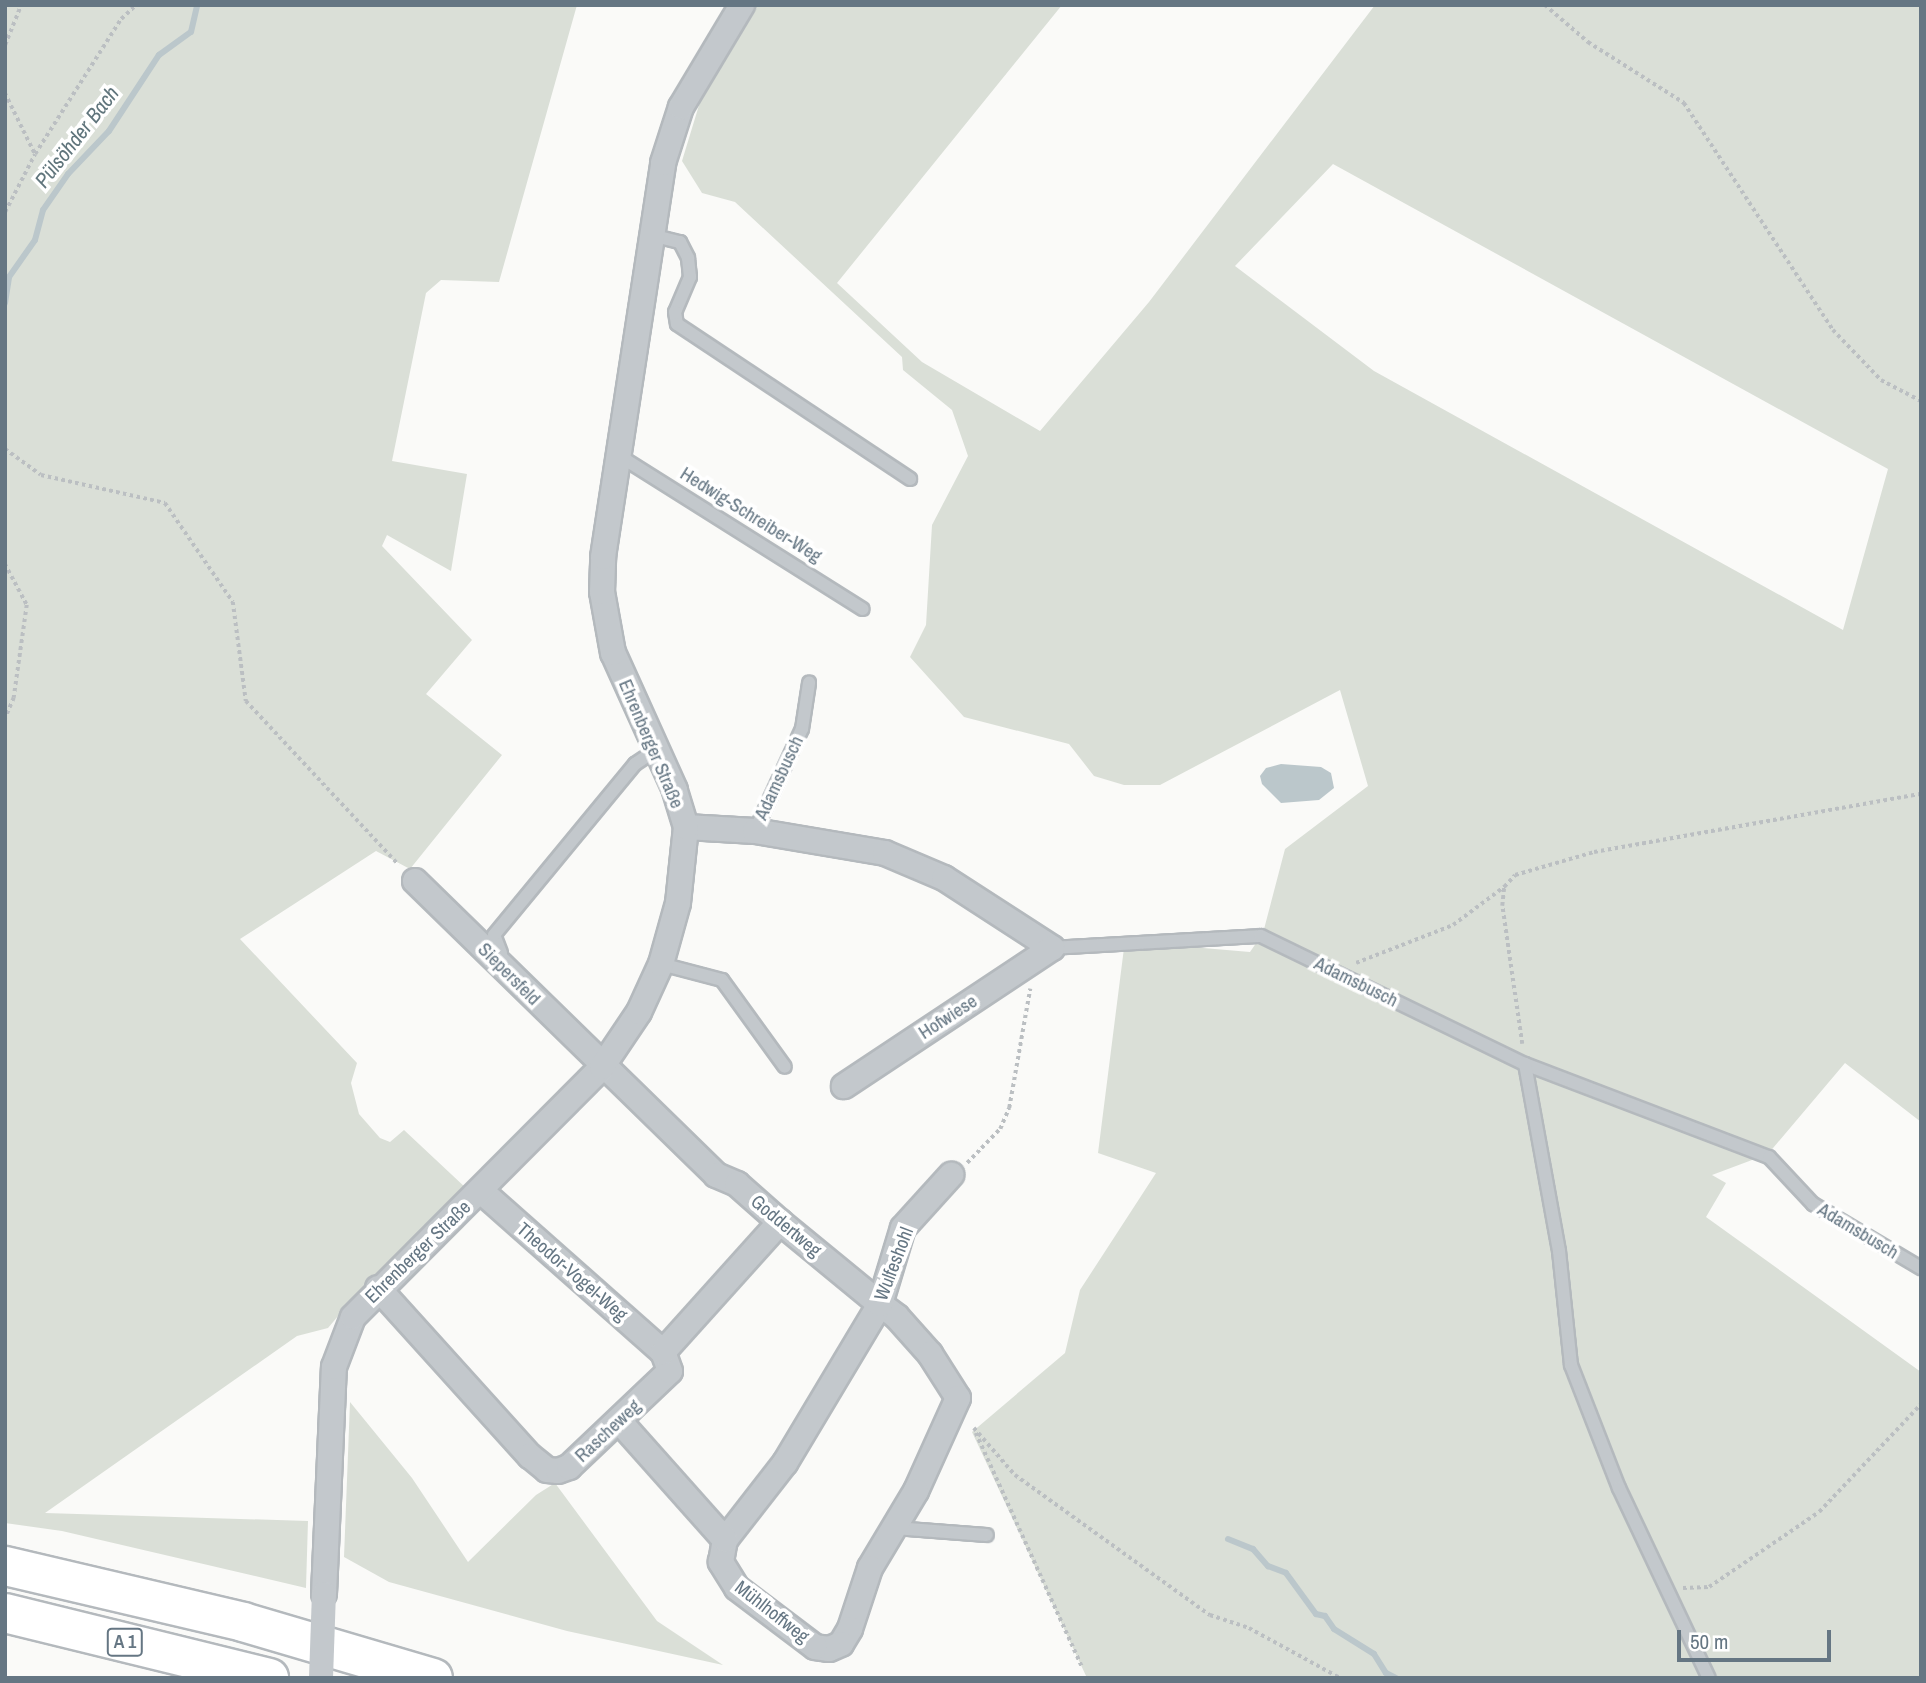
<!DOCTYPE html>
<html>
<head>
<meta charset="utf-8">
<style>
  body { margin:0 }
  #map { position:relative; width:1926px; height:1683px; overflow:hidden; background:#fafaf8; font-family:"Archivo Narrow",sans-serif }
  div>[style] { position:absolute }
  .green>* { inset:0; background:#dadfd7 }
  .water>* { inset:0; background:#bbc7cb }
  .stream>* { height:6px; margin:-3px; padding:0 3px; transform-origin:3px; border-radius:3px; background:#bbc7cb }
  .path>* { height:3.5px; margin-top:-1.75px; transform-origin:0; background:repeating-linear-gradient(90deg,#bbbfc2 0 3.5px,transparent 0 7px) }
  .roads { filter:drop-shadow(2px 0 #b4b9bd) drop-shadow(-2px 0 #b4b9bd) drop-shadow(0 2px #b4b9bd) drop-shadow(0 -2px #b4b9bd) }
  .lane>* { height:12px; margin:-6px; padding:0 6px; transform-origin:6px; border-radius:6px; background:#c3c8cc }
  .street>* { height:24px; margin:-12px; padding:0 12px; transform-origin:12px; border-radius:12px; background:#c3c8cc }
  .highway>* { height:38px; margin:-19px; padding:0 19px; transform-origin:19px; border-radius:19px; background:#fff }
  .street-bridge>* { height:24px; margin:-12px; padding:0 12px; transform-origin:12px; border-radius:12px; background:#c3c8cc }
  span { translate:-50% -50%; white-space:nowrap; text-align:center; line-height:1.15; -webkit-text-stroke:7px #fff; paint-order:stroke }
  .shield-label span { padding:2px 5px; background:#fff; border:2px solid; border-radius:5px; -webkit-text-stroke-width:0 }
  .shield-label { font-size:18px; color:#657683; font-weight:700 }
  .street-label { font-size:19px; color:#657683 }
  .water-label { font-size:21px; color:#60757c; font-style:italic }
  .frame { position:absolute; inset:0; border:7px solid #657683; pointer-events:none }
  .scale { position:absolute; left:1677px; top:1630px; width:154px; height:32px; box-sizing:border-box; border:4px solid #657683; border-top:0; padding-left:9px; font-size:21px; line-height:24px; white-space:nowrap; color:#657683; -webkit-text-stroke:5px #fff; paint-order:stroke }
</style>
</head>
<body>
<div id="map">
  <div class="green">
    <div style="clip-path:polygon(5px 5px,577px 5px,499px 282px,441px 280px,426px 293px,392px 461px,467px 474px,451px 571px,387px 535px,382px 546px,472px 640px,426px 694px,502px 755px,410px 869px,376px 851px,240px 939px,357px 1063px,351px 1083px,359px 1114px,380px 1138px,390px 1142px,404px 1130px,467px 1189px,360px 1290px,328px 1328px,297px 1336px,45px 1513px,308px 1521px,306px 1588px,62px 1531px,5px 1523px)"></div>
    <div style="clip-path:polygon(evenodd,751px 5px,1062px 5px,837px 283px,922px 362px,1040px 431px,1149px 302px,1375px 5px,1921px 5px,1921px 1122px,1845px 1063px,1768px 1154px,1712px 1175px,1726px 1183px,1706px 1217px,1921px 1372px,1921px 1678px,1087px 1678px,972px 1432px,1065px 1353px,1080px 1290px,1156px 1173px,1098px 1153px,1124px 948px,1168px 945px,1250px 952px,1263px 933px,1285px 849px,1368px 786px,1340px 690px,1160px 785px,1124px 785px,1094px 776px,1069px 744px,964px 717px,910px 657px,926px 625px,932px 525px,968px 456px,952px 410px,903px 370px,902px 357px,735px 202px,702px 193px,682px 161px,714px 56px,751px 5px,1333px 164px,1888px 469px,1843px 630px,1374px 371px,1235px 266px,1333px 164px)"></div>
    <div style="clip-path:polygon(350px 1402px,412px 1478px,468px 1562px,536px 1495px,555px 1483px,657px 1621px,723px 1665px,567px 1631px,389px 1582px,344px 1557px)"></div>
  </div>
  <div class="water">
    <div style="clip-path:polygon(1281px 764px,1321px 767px,1331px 773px,1334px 788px,1319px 800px,1281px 803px,1262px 784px,1260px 776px,1266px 768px)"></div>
  </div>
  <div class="stream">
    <div style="left:5px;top:303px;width:26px;rotate:-81deg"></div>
    <div style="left:9px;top:277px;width:45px;rotate:-54.9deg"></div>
    <div style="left:35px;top:240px;width:31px;rotate:-75deg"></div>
    <div style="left:43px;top:210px;width:44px;rotate:-55.2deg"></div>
    <div style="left:68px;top:174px;width:59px;rotate:-46.4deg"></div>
    <div style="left:109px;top:131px;width:91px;rotate:-56.7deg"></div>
    <div style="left:159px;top:55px;width:39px;rotate:-36deg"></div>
    <div style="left:191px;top:32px;width:28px;rotate:-77deg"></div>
    <div style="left:1228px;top:1539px;width:27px;rotate:22deg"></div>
    <div style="left:1253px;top:1549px;width:23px;rotate:49deg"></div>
    <div style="left:1268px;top:1566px;width:19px;rotate:21deg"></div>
    <div style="left:1286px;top:1573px;width:51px;rotate:53.8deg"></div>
    <div style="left:1316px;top:1614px;width:9px;rotate:13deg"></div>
    <div style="left:1325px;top:1616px;width:16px;rotate:55deg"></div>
    <div style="left:1334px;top:1629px;width:47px;rotate:32deg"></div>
    <div style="left:1374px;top:1654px;width:22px;rotate:58deg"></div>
    <div style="left:1386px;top:1673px;width:11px;rotate:27deg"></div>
  </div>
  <div class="path">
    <div style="left:1545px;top:5px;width:57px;rotate:40.7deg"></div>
    <div style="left:1588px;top:42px;width:114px;rotate:32.4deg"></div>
    <div style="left:1684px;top:103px;width:272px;rotate:56.7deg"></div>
    <div style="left:1833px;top:330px;width:69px;rotate:46.2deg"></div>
    <div style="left:1881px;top:380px;width:45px;rotate:27.7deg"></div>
    <div style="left:5px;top:45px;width:43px;rotate:-68.2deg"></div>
    <div style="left:5px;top:93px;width:68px;rotate:63.8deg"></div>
    <div style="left:5px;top:212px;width:65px;rotate:-62.7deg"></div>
    <div style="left:35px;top:154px;width:160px;rotate:-57.5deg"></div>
    <div style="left:121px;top:19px;width:21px;rotate:-43deg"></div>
    <div style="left:5px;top:449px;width:44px;rotate:35.8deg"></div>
    <div style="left:41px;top:475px;width:127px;rotate:12.7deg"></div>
    <div style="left:165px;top:503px;width:120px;rotate:55.5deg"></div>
    <div style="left:233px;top:602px;width:100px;rotate:82.5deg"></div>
    <div style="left:246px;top:701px;width:224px;rotate:47deg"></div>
    <div style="left:5px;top:564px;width:47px;rotate:61.8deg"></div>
    <div style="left:27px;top:605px;width:94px;rotate:98deg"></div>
    <div style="left:14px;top:698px;width:23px;rotate:113deg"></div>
    <div style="left:1356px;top:963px;width:104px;rotate:-21.4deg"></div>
    <div style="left:1453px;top:925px;width:64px;rotate:-36.7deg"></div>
    <div style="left:1522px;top:1044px;width:139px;rotate:-98.2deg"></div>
    <div style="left:1502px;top:906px;width:19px;rotate:-84deg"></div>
    <div style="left:1504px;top:887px;width:16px;rotate:-47deg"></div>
    <div style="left:1515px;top:875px;width:82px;rotate:-16.2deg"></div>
    <div style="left:1594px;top:852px;width:332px;rotate:-10.1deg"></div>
    <div style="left:967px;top:1163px;width:47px;rotate:-45.9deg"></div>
    <div style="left:1000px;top:1129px;width:23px;rotate:-67deg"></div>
    <div style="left:1009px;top:1108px;width:121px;rotate:-80deg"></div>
    <div style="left:974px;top:1428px;width:62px;rotate:48.9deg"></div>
    <div style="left:1015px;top:1475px;width:240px;rotate:35.7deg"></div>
    <div style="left:1210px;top:1615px;width:41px;rotate:18.4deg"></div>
    <div style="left:1249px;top:1628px;width:104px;rotate:28.8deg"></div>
    <div style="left:976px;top:1433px;width:257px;rotate:65.6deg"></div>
    <div style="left:1683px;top:1588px;width:26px;rotate:-2deg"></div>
    <div style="left:1709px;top:1587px;width:133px;rotate:-34.3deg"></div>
    <div style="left:1819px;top:1512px;width:149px;rotate:-46.6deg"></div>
  </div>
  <div class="roads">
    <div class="lane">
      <div style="left:651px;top:235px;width:30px;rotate:14deg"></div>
      <div style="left:680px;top:242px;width:18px;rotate:63deg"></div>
      <div style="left:688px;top:258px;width:19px;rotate:84deg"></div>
      <div style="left:690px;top:277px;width:38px;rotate:113deg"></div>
      <div style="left:675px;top:312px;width:12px;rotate:81deg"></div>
      <div style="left:677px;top:324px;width:280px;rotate:33.6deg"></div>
      <div style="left:618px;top:455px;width:289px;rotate:32.2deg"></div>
      <div style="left:755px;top:831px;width:112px;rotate:-65.3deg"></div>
      <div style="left:802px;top:729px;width:47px;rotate:-81.3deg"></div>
      <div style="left:1052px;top:948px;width:209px;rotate:-3.3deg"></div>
      <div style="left:1261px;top:936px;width:293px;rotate:25.9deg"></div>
      <div style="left:1525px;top:1064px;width:261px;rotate:20.9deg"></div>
      <div style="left:1769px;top:1157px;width:64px;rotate:46.9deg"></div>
      <div style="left:1813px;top:1204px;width:126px;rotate:30.7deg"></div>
      <div style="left:501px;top:953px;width:19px;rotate:-111deg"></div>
      <div style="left:494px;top:935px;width:222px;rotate:-50.5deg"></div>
      <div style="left:635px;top:764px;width:27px;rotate:-34deg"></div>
      <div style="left:661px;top:964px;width:63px;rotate:14.7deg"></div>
      <div style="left:722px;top:980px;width:107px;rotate:54.1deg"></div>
      <div style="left:1525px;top:1064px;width:190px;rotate:79.7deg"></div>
      <div style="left:1559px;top:1251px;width:115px;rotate:84deg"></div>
      <div style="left:1571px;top:1365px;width:132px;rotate:68.7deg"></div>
      <div style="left:1619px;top:1488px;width:210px;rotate:64.7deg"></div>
      <div style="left:894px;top:1528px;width:93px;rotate:4.3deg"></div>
    </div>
    <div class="street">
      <div style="left:686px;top:827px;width:69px;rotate:3.3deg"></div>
      <div style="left:755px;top:831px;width:132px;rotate:9.6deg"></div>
      <div style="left:885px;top:853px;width:64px;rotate:23deg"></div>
      <div style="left:944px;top:878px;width:129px;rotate:32.9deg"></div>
      <div style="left:1052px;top:948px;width:250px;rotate:146.4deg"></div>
      <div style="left:415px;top:881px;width:421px;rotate:44.3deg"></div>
      <div style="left:716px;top:1175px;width:23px;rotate:23deg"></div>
      <div style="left:737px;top:1184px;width:57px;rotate:41.5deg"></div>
      <div style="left:780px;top:1222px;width:129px;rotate:39.4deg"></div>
      <div style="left:880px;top:1304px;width:21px;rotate:37deg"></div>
      <div style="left:897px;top:1317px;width:50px;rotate:48.3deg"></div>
      <div style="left:930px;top:1354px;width:52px;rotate:57.5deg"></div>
      <div style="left:958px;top:1398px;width:102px;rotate:114.3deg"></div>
      <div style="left:916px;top:1491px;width:90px;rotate:120.9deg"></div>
      <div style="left:870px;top:1568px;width:64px;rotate:108.2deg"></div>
      <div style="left:850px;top:1629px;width:17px;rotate:121deg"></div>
      <div style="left:841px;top:1644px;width:13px;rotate:157deg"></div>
      <div style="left:829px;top:1649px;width:14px;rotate:-172deg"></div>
      <div style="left:815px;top:1647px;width:98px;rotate:-142.9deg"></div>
      <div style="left:737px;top:1588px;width:31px;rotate:-122deg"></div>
      <div style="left:721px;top:1562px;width:22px;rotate:-80deg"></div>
      <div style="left:725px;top:1540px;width:98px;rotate:-52.1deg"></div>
      <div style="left:785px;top:1463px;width:185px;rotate:-59.1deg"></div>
      <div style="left:880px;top:1304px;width:79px;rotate:-73.2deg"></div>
      <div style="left:903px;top:1228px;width:72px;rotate:-47.8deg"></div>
      <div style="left:481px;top:1191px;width:243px;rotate:41.5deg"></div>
      <div style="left:378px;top:1288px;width:227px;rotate:47.9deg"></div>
      <div style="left:530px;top:1456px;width:22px;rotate:39deg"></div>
      <div style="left:547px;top:1470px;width:11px;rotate:5deg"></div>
      <div style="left:558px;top:1471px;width:12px;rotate:-20deg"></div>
      <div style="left:569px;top:1467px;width:139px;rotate:-43.5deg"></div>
      <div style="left:670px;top:1371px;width:20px;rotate:-110deg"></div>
      <div style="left:663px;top:1352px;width:175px;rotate:-48deg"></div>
      <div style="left:620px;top:1422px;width:158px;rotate:48.3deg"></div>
      <div style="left:324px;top:1594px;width:227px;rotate:-87.5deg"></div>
      <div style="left:334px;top:1367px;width:53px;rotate:-69.2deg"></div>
      <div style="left:353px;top:1317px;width:353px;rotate:-45.1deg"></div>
      <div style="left:602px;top:1067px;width:66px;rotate:-56.1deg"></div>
      <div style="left:639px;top:1012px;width:53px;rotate:-65.4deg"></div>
      <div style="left:661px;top:964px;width:63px;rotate:-74.4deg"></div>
      <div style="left:678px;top:903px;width:76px;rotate:-84deg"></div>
      <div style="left:686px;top:827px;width:39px;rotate:-107deg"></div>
      <div style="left:675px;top:790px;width:150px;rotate:-114.3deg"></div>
      <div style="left:613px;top:653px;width:62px;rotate:-100.2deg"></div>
      <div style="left:602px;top:592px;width:35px;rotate:-88deg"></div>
      <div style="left:603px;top:557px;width:399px;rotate:-81.3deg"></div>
      <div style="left:663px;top:163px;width:59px;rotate:-72.2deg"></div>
      <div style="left:681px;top:107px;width:119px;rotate:-59.1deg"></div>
    </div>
    <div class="highway">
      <div style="left:5px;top:1566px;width:244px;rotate:13.2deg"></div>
      <div style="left:243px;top:1622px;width:198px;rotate:16.4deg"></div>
      <div style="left:5px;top:1613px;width:272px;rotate:13.8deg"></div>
    </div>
  </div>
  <div class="street-bridge">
    <div style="left:321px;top:1678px;width:84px;rotate:-88deg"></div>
  </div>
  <div class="shield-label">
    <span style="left:125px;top:1642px">A 1</span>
  </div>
  <div class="street-label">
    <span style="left:751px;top:515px;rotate:32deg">Hedwig-Schreiber-Weg</span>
    <span style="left:651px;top:744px;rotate:67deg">Ehrenberger Straße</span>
    <span style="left:779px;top:778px;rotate:-65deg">Adamsbusch</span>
    <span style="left:509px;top:974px;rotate:45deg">Siepersfeld</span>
    <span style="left:1356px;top:982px;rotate:26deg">Adamsbusch</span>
    <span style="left:948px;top:1017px;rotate:-33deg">Hofwiese</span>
    <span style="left:786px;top:1226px;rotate:40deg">Goddertweg</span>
    <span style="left:1858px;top:1231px;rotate:31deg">Adamsbusch</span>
    <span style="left:418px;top:1252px;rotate:-44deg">Ehrenberger Straße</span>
    <span style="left:894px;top:1264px;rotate:-69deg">Wulfeshohl</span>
    <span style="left:572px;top:1272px;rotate:41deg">Theodor-Vogel-Weg</span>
    <span style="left:608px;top:1431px;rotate:-43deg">Rascheweg</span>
    <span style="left:772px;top:1612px;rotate:38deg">Mühlhoffweg</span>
  </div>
  <div class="water-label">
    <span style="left:77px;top:137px;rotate:-52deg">Pülsöhder Bach</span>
  </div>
  <div class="frame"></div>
  <div class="scale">50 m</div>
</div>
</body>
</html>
